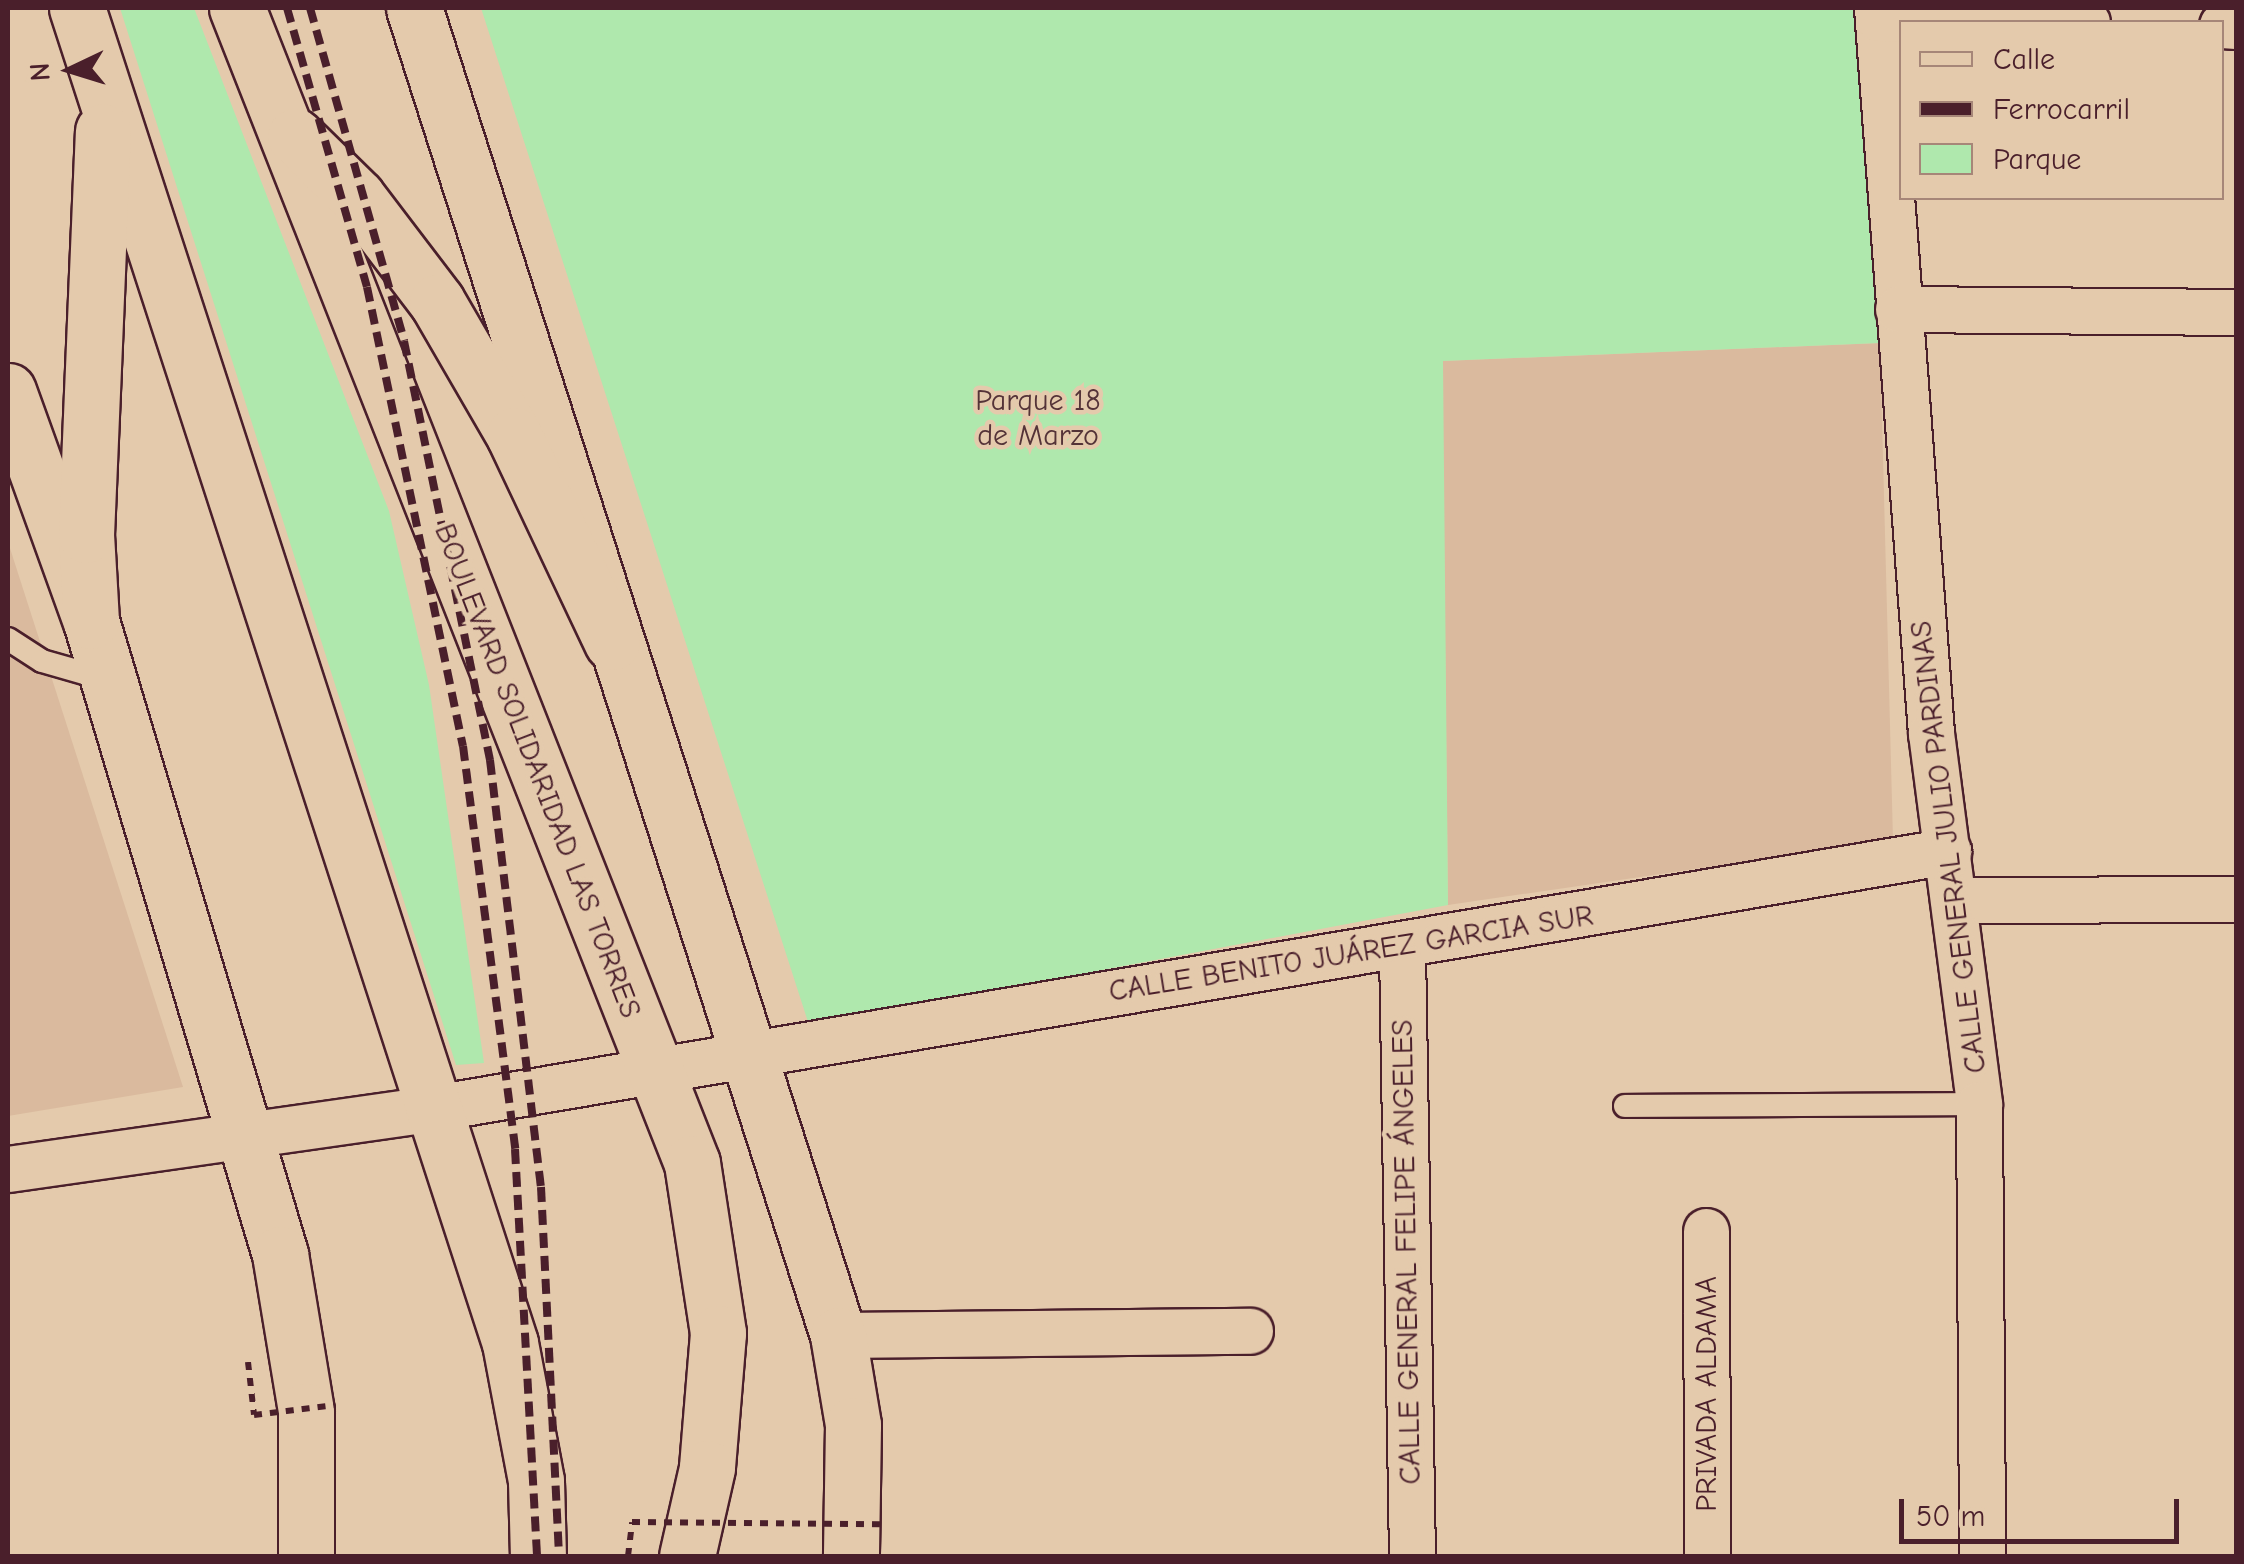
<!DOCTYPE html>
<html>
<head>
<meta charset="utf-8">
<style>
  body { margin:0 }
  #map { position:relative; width:2244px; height:1564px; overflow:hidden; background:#e4caac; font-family:"Comic Neue",sans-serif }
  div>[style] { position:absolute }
  .built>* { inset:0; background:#daba9e }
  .green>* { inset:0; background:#afe8ad }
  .path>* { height:6px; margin-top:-3px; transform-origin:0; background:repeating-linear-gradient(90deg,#4a1f2b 0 8px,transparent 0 16px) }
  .roads { filter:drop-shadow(2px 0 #4a1f2b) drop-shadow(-2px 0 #4a1f2b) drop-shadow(0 2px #4a1f2b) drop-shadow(0 -2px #4a1f2b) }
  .lane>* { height:22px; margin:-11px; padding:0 11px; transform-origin:11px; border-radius:11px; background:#e4caac }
  .street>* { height:45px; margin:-22.5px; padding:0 22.5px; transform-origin:22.5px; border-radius:22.5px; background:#e4caac }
  .secondary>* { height:55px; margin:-27.5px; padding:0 27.5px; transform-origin:27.5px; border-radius:27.5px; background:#e4caac }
  .highway>* { height:55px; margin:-27.5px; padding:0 27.5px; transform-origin:27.5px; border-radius:27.5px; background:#e4caac }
  .rail>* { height:8px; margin-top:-4px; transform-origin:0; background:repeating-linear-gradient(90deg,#4a1f2b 0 15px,transparent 0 23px) }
  .path-bridge>* { height:6px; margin-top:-3px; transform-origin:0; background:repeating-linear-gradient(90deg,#4a1f2b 0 8px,transparent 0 16px) }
  span { translate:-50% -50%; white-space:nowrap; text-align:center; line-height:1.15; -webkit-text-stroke:9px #e4caac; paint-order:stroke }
  .park-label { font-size:30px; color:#543338 }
  .street-label { font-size:30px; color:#4a1f2b }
  .frame { position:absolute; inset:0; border:10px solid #4a1f2b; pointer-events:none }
  .legend { position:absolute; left:1899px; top:20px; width:325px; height:180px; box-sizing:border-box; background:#e4caac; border:2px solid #a68678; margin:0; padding:12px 18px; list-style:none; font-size:30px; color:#4a1f2b }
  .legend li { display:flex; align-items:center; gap:20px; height:50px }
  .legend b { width:50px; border:2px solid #a68678 }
  .north { position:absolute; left:20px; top:20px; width:100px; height:100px; -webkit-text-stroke:8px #e4caac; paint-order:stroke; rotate:266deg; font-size:28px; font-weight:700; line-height:40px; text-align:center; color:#4a1f2b }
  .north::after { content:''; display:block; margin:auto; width:35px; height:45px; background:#4a1f2b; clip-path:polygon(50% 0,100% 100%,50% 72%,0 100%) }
  .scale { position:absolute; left:1899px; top:1499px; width:280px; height:45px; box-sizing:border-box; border:5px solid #4a1f2b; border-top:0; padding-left:12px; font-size:30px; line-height:35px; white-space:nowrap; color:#4a1f2b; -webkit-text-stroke:8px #e4caac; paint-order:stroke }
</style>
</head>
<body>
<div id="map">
  <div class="built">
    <div style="clip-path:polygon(1880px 343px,1893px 840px,1448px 905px,1442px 361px)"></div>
    <div style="clip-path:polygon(8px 542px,183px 1087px,8px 1116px)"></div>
  </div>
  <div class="green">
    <div style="clip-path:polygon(120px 8px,194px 8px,389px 511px,429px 685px,484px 1063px,456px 1065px)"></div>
    <div style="clip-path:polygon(481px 8px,1854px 8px,1880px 343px,1443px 361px,1448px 905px,809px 1025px)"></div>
  </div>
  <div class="path">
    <div style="left:248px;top:1362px;width:53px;rotate:83.5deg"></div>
    <div style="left:628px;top:1556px;width:34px;rotate:-83deg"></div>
  </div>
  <div class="roads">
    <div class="lane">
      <div style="left:8px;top:639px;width:40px;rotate:32.9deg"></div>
      <div style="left:42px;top:661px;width:66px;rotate:15.9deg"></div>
      <div style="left:1625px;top:1106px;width:354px;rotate:-0.3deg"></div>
    </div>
    <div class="street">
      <div style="left:1877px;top:8px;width:727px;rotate:85.74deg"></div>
      <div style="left:1931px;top:733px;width:374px;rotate:82.6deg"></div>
      <div style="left:1979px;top:1104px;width:452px;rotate:89.6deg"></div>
      <div style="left:1878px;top:18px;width:209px;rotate:1.1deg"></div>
      <div style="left:2222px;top:25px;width:14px;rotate:4deg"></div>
      <div style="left:1898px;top:309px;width:338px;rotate:0.5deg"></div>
      <div style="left:1957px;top:900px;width:279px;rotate:-0.2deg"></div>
      <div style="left:1402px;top:948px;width:608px;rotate:89.06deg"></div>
      <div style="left:8px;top:1169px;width:424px;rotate:-8.1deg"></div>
      <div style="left:428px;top:1109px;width:1542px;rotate:-9.63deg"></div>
      <div style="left:1706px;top:1231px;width:325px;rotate:89.8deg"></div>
      <div style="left:838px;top:1335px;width:412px;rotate:-0.6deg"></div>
    </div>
    <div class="secondary">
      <div style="left:414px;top:8px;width:1393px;rotate:72.28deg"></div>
      <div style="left:838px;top:1335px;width:91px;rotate:80.5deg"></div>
      <div style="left:853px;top:1425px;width:131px;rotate:90.9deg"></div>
      <div style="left:8px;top:391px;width:245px;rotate:70.2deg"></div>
      <div style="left:91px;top:621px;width:661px;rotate:73.38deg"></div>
      <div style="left:280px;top:1254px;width:159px;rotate:80.6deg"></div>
      <div style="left:306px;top:1411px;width:145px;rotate:90deg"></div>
    </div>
    <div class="highway">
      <div style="left:77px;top:8px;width:1403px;rotate:72.03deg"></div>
      <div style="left:510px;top:1343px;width:140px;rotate:79.3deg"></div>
      <div style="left:536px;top:1481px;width:75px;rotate:88.5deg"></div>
      <div style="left:237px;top:8px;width:1241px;rotate:68.5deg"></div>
      <div style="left:692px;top:1163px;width:172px;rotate:81.3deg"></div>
      <div style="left:718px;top:1333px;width:135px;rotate:94.7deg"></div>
      <div style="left:707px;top:1468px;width:90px;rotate:102.8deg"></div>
      <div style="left:295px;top:136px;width:87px;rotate:44.5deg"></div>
      <div style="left:357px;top:197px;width:132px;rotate:52.7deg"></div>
      <div style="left:437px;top:302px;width:154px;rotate:59.9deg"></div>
      <div style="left:514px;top:435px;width:229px;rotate:64.7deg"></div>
      <div style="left:91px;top:621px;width:86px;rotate:-93.3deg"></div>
      <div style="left:86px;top:535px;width:404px;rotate:-87.6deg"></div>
    </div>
  </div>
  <div class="rail">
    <div style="left:287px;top:8px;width:290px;rotate:74deg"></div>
    <div style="left:367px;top:287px;width:469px;rotate:78.2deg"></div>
    <div style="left:463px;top:746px;width:406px;rotate:82.6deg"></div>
    <div style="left:515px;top:1149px;width:408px;rotate:86.9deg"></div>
    <div style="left:310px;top:8px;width:346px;rotate:74.2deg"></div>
    <div style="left:404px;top:341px;width:428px;rotate:78.4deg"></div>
    <div style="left:490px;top:760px;width:430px;rotate:83.2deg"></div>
    <div style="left:541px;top:1187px;width:369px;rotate:87.2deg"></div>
  </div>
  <div class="path-bridge">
    <div style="left:254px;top:1415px;width:82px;rotate:-7deg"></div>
    <div style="left:632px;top:1522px;width:248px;rotate:0.5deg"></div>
  </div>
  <div class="park-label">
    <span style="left:1038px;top:418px">Parque 18<br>de Marzo</span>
  </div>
  <div class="street-label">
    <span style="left:537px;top:771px;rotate:69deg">BOULEVARD SOLIDARIDAD LAS TORRES</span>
    <span style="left:1949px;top:847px;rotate:-97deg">CALLE GENERAL JULIO PARDINAS</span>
    <span style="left:1351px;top:954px;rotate:-9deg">CALLE BENITO JUÁREZ GARCIA SUR</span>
    <span style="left:1407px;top:1252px;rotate:-91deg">CALLE GENERAL FELIPE ÁNGELES</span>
    <span style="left:1707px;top:1394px;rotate:-90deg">PRIVADA ALDAMA</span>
  </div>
  <div class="frame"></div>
  <ul class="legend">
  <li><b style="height:12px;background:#e4caac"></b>Calle</li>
  <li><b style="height:12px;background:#4a1f2b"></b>Ferrocarril</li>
  <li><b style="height:28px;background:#afe8ad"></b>Parque</li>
  </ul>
  <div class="north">N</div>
  <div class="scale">50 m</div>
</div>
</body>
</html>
